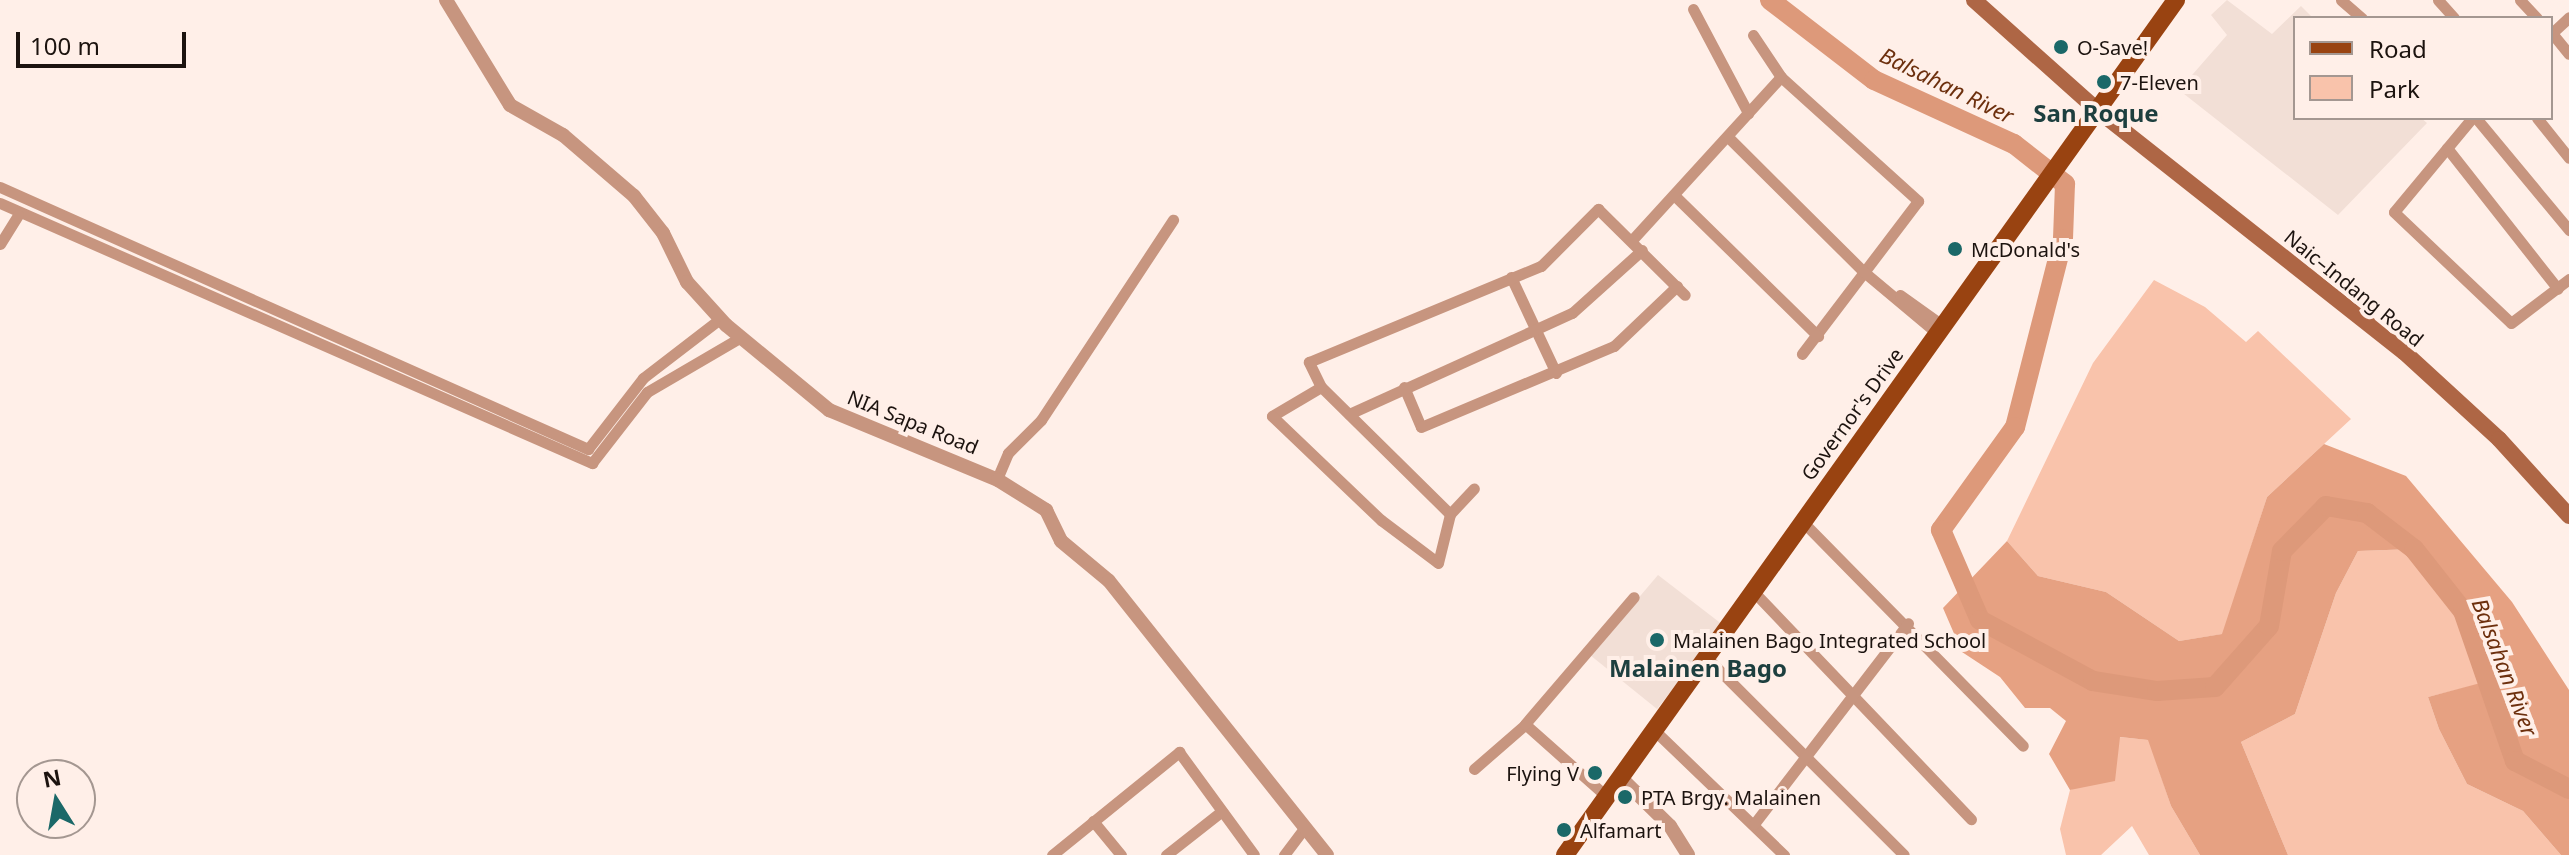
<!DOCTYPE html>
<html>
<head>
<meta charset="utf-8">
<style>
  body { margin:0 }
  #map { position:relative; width:2569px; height:855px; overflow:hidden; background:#ffefe8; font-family:"Noto Sans",sans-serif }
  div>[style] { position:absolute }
  .built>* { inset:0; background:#f2dfd6 }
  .green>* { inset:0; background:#f9c3ab }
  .forest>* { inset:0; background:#e6a182 }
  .river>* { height:20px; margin:-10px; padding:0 10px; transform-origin:10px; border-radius:10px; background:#dd997a }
  .minor>* { height:11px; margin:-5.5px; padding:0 5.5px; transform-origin:5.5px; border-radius:5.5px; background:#c7957f }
  .tertiary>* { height:14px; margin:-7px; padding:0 7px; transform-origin:7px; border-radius:7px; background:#c7957f }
  .secondary>* { height:16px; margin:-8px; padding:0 8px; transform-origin:8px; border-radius:8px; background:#ae6645 }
  .primary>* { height:18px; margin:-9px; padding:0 9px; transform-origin:9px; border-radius:9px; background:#994311 }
  .dots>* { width:22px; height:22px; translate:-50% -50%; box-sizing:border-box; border:4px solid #ffefe8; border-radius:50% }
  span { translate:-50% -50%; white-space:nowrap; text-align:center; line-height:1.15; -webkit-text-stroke:8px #ffefe8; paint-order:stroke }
  .poi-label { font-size:20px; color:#1c130f }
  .left { translate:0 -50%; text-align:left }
  .right { translate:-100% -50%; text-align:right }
  .street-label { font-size:20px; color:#1c130f }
  .water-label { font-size:22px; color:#6d300e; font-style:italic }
  .quarter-label { font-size:24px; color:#1d3f3f; font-weight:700 }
  .legend { position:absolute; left:2293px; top:16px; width:260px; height:104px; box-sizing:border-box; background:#ffefe8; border:2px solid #a49791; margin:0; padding:10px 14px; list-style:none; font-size:24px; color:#1c130f }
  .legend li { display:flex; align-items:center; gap:16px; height:40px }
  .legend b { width:40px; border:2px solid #a49791 }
  .north { position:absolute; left:16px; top:759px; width:80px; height:80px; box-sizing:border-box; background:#ffefe8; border:2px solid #a49791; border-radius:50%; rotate:349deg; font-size:22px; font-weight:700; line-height:32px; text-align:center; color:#1c130f }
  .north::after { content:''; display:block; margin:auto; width:28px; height:36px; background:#1b6868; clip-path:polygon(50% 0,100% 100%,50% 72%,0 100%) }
  .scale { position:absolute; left:16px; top:32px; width:170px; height:36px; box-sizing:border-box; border:4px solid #1c130f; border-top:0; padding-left:10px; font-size:24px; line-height:28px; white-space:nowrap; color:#1c130f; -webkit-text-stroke:6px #ffefe8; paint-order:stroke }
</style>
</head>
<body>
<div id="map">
  <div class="built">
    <div style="clip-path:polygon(2227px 0,2272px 34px,2301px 6px,2313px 18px,2295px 18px,2295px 118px,2421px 118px,2427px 123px,2338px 215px,2179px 90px,2227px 35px,2211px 15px)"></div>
    <div style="clip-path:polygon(1658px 575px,1723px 625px,1657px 709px,1590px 655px)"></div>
  </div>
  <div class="green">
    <div style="clip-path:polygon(2154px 280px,2205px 307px,2246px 342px,2258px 331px,2351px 419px,2267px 497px,2223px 634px,2179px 641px,2106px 592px,2038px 576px,2007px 541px,2093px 363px)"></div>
    <div style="clip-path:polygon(2414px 549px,2463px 611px,2488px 682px,2428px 697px,2439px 729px,2467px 784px,2523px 811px,2561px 855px,2288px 855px,2241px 742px,2295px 714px,2336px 593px,2358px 551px)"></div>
    <div style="clip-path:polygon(2119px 737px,2149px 740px,2171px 806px,2200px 855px,2149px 855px,2132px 826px,2101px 855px,2066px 855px,2060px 829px,2070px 790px,2088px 783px)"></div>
  </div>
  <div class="forest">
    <div style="clip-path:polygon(2324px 444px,2406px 476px,2512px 602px,2569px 690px,2569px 855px,2561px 855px,2523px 811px,2467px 784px,2439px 729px,2428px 697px,2488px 681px,2463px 611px,2414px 549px,2358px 551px,2336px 593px,2295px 714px,2241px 742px,2288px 855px,2200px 855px,2171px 806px,2148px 740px,2120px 737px,2115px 781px,2070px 790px,2049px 754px,2066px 721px,2050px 708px,2025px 708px,2000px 677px,1962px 652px,1943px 608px,2007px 541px,2038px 576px,2106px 592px,2179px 641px,2222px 634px,2267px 497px)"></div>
  </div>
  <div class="river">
    <div style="left:1770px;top:0;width:131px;rotate:37.6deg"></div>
    <div style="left:1874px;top:80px;width:154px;rotate:24.6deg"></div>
    <div style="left:2014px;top:144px;width:65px;rotate:38.1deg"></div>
    <div style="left:2065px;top:184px;width:55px;rotate:92.1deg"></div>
    <div style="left:2063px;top:239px;width:194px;rotate:104.3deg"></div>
    <div style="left:2015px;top:427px;width:127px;rotate:125.7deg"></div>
    <div style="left:1941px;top:530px;width:98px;rotate:66.6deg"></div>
    <div style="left:1980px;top:620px;width:128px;rotate:28.4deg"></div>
    <div style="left:2093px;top:681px;width:65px;rotate:8.9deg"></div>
    <div style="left:2157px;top:691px;width:58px;rotate:-3.9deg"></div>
    <div style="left:2215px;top:687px;width:81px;rotate:-48.5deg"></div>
    <div style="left:2269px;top:626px;width:76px;rotate:-80.2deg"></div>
    <div style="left:2282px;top:551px;width:63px;rotate:-45.6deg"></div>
    <div style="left:2326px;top:506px;width:42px;rotate:9.7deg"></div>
    <div style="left:2367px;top:513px;width:59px;rotate:37.5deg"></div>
    <div style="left:2414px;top:549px;width:79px;rotate:51.7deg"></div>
    <div style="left:2463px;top:611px;width:159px;rotate:70.9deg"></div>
    <div style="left:2515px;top:761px;width:61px;rotate:27.4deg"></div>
  </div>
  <div class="minor">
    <div style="left:2341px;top:0;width:28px;rotate:41deg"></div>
    <div style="left:2438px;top:0;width:24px;rotate:48deg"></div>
    <div style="left:2520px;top:0;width:25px;rotate:47deg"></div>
    <div style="left:1693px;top:9px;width:118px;rotate:62.1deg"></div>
    <div style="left:2551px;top:32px;width:28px;rotate:51deg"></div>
    <div style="left:2552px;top:33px;width:23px;rotate:-43deg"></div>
    <div style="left:1753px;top:35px;width:50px;rotate:56.3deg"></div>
    <div style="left:1781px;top:77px;width:185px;rotate:42.1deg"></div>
    <div style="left:1918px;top:201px;width:192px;rotate:127.2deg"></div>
    <div style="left:2472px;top:118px;width:122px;rotate:129.7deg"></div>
    <div style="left:2394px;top:212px;width:161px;rotate:43.5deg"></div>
    <div style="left:2511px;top:323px;width:73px;rotate:-37.2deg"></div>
    <div style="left:2476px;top:118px;width:146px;rotate:50.3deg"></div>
    <div style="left:2537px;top:118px;width:51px;rotate:51.3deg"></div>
    <div style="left:1728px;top:137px;width:192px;rotate:44.8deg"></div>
    <div style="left:1864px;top:272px;width:95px;rotate:39.9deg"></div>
    <div style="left:2447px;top:148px;width:179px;rotate:51.8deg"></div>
    <div style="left:0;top:187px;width:644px;rotate:24.02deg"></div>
    <div style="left:1676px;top:197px;width:199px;rotate:44.4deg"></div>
    <div style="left:0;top:203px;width:647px;rotate:23.71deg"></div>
    <div style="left:1632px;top:240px;width:221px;rotate:-47.6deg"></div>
    <div style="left:0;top:244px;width:34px;rotate:-58deg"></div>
    <div style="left:1511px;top:277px;width:106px;rotate:64.9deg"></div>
    <div style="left:1900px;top:295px;width:52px;rotate:35.5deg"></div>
    <div style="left:1321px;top:387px;width:57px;rotate:149.4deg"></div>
    <div style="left:1272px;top:416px;width:151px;rotate:43.7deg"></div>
    <div style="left:1381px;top:520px;width:71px;rotate:37deg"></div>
    <div style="left:1438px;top:563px;width:50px;rotate:-76.2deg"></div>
    <div style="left:1450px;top:514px;width:35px;rotate:-47deg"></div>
    <div style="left:1404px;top:387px;width:43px;rotate:67deg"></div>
    <div style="left:1421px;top:427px;width:209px;rotate:-22.8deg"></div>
    <div style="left:1614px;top:346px;width:87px;rotate:-43.6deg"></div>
    <div style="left:1349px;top:414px;width:245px;rotate:-24.4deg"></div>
    <div style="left:1572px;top:313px;width:94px;rotate:-42deg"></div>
    <div style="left:588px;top:449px;width:90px;rotate:-52.2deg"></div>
    <div style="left:643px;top:378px;width:97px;rotate:-37.5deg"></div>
    <div style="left:592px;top:463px;width:90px;rotate:-52.2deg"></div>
    <div style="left:647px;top:392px;width:109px;rotate:-30.3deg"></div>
    <div style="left:997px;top:479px;width:28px;rotate:-67deg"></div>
    <div style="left:1008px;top:453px;width:47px;rotate:-45deg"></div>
    <div style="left:1041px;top:420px;width:240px;rotate:-56.6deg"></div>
    <div style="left:1450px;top:514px;width:181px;rotate:-135.4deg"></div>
    <div style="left:1321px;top:387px;width:28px;rotate:-116deg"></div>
    <div style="left:1309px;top:362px;width:251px;rotate:-22.5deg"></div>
    <div style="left:1541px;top:266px;width:81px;rotate:-45deg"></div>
    <div style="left:1598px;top:209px;width:122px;rotate:44.7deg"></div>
    <div style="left:1802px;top:521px;width:315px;rotate:45.5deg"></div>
    <div style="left:1752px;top:590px;width:317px;rotate:46.3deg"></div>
    <div style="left:1705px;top:656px;width:281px;rotate:45deg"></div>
    <div style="left:1653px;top:729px;width:182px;rotate:43.9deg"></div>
    <div style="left:1474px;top:769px;width:70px;rotate:-41deg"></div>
    <div style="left:1606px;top:796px;width:108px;rotate:-138.4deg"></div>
    <div style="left:1525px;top:724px;width:167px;rotate:-49.4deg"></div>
    <div style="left:1093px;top:821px;width:44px;rotate:50.5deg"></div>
    <div style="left:1754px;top:824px;width:253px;rotate:-52.5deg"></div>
    <div style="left:1052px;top:855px;width:164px;rotate:-39deg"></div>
    <div style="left:1179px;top:752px;width:127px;rotate:53.9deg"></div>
    <div style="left:1166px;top:855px;width:71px;rotate:-38.2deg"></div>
    <div style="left:1284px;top:855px;width:35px;rotate:-53deg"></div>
  </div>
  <div class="tertiary">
    <div style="left:446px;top:0;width:123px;rotate:58.6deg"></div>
    <div style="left:510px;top:105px;width:61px;rotate:29.5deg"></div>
    <div style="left:563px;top:135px;width:94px;rotate:40.7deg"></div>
    <div style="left:634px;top:196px;width:47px;rotate:51.9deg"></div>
    <div style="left:663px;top:233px;width:55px;rotate:63.9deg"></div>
    <div style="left:687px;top:282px;width:58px;rotate:47.8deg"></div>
    <div style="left:726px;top:325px;width:134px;rotate:39.5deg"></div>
    <div style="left:829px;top:410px;width:183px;rotate:22.5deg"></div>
    <div style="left:998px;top:480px;width:57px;rotate:32deg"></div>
    <div style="left:1046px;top:510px;width:34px;rotate:64deg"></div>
    <div style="left:1061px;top:541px;width:62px;rotate:39.8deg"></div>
    <div style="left:1109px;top:581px;width:350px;rotate:51.5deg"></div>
    <div style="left:1620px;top:777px;width:70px;rotate:44.4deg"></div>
    <div style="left:1670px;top:826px;width:34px;rotate:58deg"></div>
  </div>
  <div class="secondary">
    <div style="left:1974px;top:0;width:164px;rotate:41.8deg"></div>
    <div style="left:2096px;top:109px;width:392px;rotate:38.3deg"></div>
    <div style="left:2404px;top:352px;width:129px;rotate:42.5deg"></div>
    <div style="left:2499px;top:439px;width:104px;rotate:47.7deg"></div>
  </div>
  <div class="primary">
    <div style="left:1565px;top:855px;width:1051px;rotate:-54.45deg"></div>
  </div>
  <div class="dots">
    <div style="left:2061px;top:47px;background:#1b6868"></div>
    <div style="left:2104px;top:82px;background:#1b6868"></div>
    <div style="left:1955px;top:249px;background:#1b6868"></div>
    <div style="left:1657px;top:640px;background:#1b6868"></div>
    <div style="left:1595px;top:773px;background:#1b6868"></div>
    <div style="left:1625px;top:797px;background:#1b6868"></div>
    <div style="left:1564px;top:830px;background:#1b6868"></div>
  </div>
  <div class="poi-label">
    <span class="left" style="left:2077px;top:47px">O-Save!</span>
    <span class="left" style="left:2120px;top:82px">7-Eleven</span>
    <span class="left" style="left:1971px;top:249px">McDonald's</span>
    <span class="left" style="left:1673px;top:640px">Malainen Bago Integrated School</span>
    <span class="right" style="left:1579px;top:773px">Flying V</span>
    <span class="left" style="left:1641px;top:797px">PTA Brgy. Malainen</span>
    <span class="left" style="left:1580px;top:830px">Alfamart</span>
  </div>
  <div class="street-label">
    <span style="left:2354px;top:288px;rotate:39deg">Naic–Indang Road</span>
    <span style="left:1852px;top:414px;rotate:-54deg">Governor's Drive</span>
    <span style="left:913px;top:422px;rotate:22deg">NIA Sapa Road</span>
  </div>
  <div class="water-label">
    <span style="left:1947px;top:85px;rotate:26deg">Balsahan River</span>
    <span style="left:2505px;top:667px;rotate:69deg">Balsahan River</span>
  </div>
  <div class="quarter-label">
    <span style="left:2096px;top:113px">San Roque</span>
    <span style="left:1698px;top:668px">Malainen Bago</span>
  </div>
  <ul class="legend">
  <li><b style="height:10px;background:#994311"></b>Road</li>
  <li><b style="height:22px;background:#f9c3ab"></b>Park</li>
  </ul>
  <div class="north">N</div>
  <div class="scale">100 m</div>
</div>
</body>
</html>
